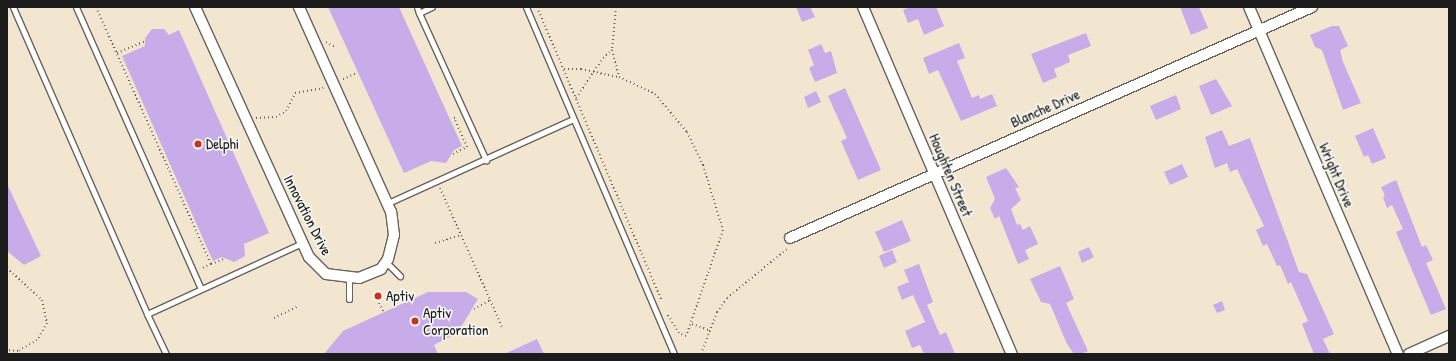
<!DOCTYPE html>
<html>
<head>
<meta charset="utf-8">
<style>
  body { margin:0 }
  #map { position:relative; width:1456px; height:361px; overflow:hidden; background:#f2e6d0; font-family:"Patrick Hand",sans-serif }
  div>[style] { position:absolute }
  .building>* { inset:0; background:#c8abe9 }
  .path>* { height:2px; margin-top:-1px; transform-origin:0; background:repeating-linear-gradient(90deg,#67635b 0 1px,transparent 0 4px) }
  .roads { filter:drop-shadow(1px 0 #67635b) drop-shadow(-1px 0 #67635b) drop-shadow(0 1px #67635b) drop-shadow(0 -1px #67635b) }
  .lane>* { height:5px; margin:-2.5px; padding:0 2.5px; transform-origin:2.5px; border-radius:2.5px; background:#fff }
  .street>* { height:10px; margin:-5px; padding:0 5px; transform-origin:5px; border-radius:5px; background:#fff }
  .dots>* { width:11px; height:11px; translate:-50% -50%; box-sizing:border-box; border:2px solid #f6f6f2; border-radius:50% }
  span { translate:-50% -50%; white-space:nowrap; text-align:center; line-height:1.15; -webkit-text-stroke:3.5px #f6f6f2; paint-order:stroke }
  .street-label { font-size:15px; color:#1c1c1c }
  .poi-label { font-size:15px; color:#1c1c1c }
  .left { translate:0 -50%; text-align:left }
  .frame { position:absolute; inset:0; border:8px solid #1c1c1c; pointer-events:none }
</style>
</head>
<body>
<div id="map">
  <div class="building">
    <div style="clip-path:polygon(328px 7px,399px 7px,462px 146px,454px 150px,446px 163px,431px 161px,404px 173px)"></div>
    <div style="clip-path:polygon(796px 7px,810px 7px,815px 17px,802px 22px)"></div>
    <div style="clip-path:polygon(910px 7px,936px 7px,944px 26px,924px 35px,918px 19px,908px 23px,903px 10px)"></div>
    <div style="clip-path:polygon(1180px 7px,1199px 7px,1208px 28px,1191px 35px)"></div>
    <div style="clip-path:polygon(1332px 26px,1339px 26px,1348px 46px,1340px 50px,1343px 62px,1361px 103px,1343px 110px,1322px 50px,1315px 47px,1310px 35px)"></div>
    <div style="clip-path:polygon(152px 29px,164px 29px,169px 35px,179px 30px,269px 233px,244px 244px,245px 256px,234px 262px,222px 257px,213px 261px,122px 56px,145px 46px,145px 38px)"></div>
    <div style="clip-path:polygon(1086px 33px,1091px 46px,1068px 55px,1070px 62px,1054px 69px,1057px 77px,1043px 83px,1031px 54px)"></div>
    <div style="clip-path:polygon(959px 43px,965px 58px,957px 61px,972px 98px,979px 95px,980px 99px,992px 94px,997px 106px,961px 121px,938px 70px,929px 74px,923px 58px)"></div>
    <div style="clip-path:polygon(821px 44px,825px 53px,831px 51px,837px 73px,815px 82px,809px 68px,814px 65px,808px 50px)"></div>
    <div style="clip-path:polygon(1216px 79px,1232px 106px,1211px 115px,1199px 86px)"></div>
    <div style="clip-path:polygon(845px 88px,881px 170px,858px 180px,841px 141px,847px 138px,828px 96px)"></div>
    <div style="clip-path:polygon(816px 91px,821px 102px,808px 108px,804px 97px)"></div>
    <div style="clip-path:polygon(1176px 95px,1181px 109px,1156px 120px,1150px 106px)"></div>
    <div style="clip-path:polygon(1373px 128px,1386px 158px,1372px 164px,1368px 155px,1364px 157px,1355px 136px)"></div>
    <div style="clip-path:polygon(1222px 130px,1229px 146px,1250px 138px,1299px 272px,1307px 274px,1334px 334px,1323px 339px,1330px 354px,1314px 354px,1302px 324px,1308px 321px,1291px 282px,1288px 284px,1280px 265px,1277px 266px,1267px 244px,1263px 246px,1256px 230px,1264px 226px,1237px 169px,1230px 172px,1227px 163px,1215px 168px,1205px 137px)"></div>
    <div style="clip-path:polygon(1182px 164px,1188px 177px,1170px 185px,1164px 172px)"></div>
    <div style="clip-path:polygon(1006px 168px,1019px 187px,1015px 188px,1021px 200px,1011px 209px,1017px 225px,1020px 224px,1023px 230px,1030px 226px,1038px 244px,1025px 250px,1029px 259px,1018px 264px,999px 216px,995px 219px,990px 208px,995px 199px,986px 177px)"></div>
    <div style="clip-path:polygon(1396px 180px,1422px 247px,1426px 245px,1433px 260px,1426px 263px,1446px 309px,1431px 315px,1396px 232px,1403px 229px,1392px 205px,1387px 208px,1383px 197px,1385px 196px,1381px 187px)"></div>
    <div style="clip-path:polygon(7px 184px,41px 256px,24px 265px,7px 251px)"></div>
    <div style="clip-path:polygon(902px 220px,911px 241px,884px 252px,875px 232px)"></div>
    <div style="clip-path:polygon(1089px 247px,1094px 257px,1082px 263px,1078px 252px)"></div>
    <div style="clip-path:polygon(892px 250px,897px 262px,884px 268px,879px 256px)"></div>
    <div style="clip-path:polygon(919px 264px,933px 302px,927px 305px,940px 335px,946px 332px,955px 354px,924px 354px,920px 345px,912px 348px,905px 331px,925px 322px,913px 295px,902px 300px,897px 287px,909px 282px,904px 270px)"></div>
    <div style="clip-path:polygon(1060px 266px,1074px 299px,1066px 303px,1088px 351px,1081px 354px,1074px 354px,1067px 344px,1050px 304px,1041px 302px,1030px 279px)"></div>
    <div style="clip-path:polygon(428px 292px,466px 292px,478px 299px,458px 332px,434px 345px,438px 354px,324px 354px,343px 331px)"></div>
    <div style="clip-path:polygon(1222px 301px,1225px 310px,1217px 313px,1213px 305px)"></div>
    <div style="clip-path:polygon(537px 339px,544px 354px,504px 354px)"></div>
  </div>
  <div class="path">
    <div style="left:96px;top:7px;width:282px;rotate:65.9deg"></div>
    <div style="left:211px;top:264px;width:12px;rotate:156deg"></div>
    <div style="left:537px;top:7px;width:319px;rotate:67deg"></div>
    <div style="left:616px;top:7px;width:43px;rotate:95.3deg"></div>
    <div style="left:612px;top:50px;width:28px;rotate:75deg"></div>
    <div style="left:619px;top:77px;width:40px;rotate:25deg"></div>
    <div style="left:655px;top:94px;width:50px;rotate:49.9deg"></div>
    <div style="left:687px;top:132px;width:37px;rotate:64deg"></div>
    <div style="left:703px;top:165px;width:68px;rotate:72.9deg"></div>
    <div style="left:723px;top:230px;width:112px;rotate:109.2deg"></div>
    <div style="left:686px;top:336px;width:8px;rotate:-157deg"></div>
    <div style="left:679px;top:333px;width:22px;rotate:-122deg"></div>
    <div style="left:326px;top:42px;width:10px;rotate:29deg"></div>
    <div style="left:117px;top:53px;width:30px;rotate:-23deg"></div>
    <div style="left:564px;top:69px;width:17px"></div>
    <div style="left:581px;top:69px;width:38px;rotate:12deg"></div>
    <div style="left:343px;top:79px;width:15px;rotate:-23deg"></div>
    <div style="left:576px;top:98px;width:48px;rotate:-56deg"></div>
    <div style="left:603px;top:58px;width:12px;rotate:-42deg"></div>
    <div style="left:256px;top:118px;width:20px;rotate:-3deg"></div>
    <div style="left:276px;top:117px;width:12px;rotate:-31deg"></div>
    <div style="left:286px;top:111px;width:20px;rotate:-63deg"></div>
    <div style="left:295px;top:93px;width:29px;rotate:-10deg"></div>
    <div style="left:453px;top:154px;width:16px;rotate:-27deg"></div>
    <div style="left:467px;top:147px;width:32px;rotate:-114deg"></div>
    <div style="left:454px;top:118px;width:4px;rotate:-14deg"></div>
    <div style="left:440px;top:188px;width:123px;rotate:65.9deg"></div>
    <div style="left:435px;top:243px;width:27px;rotate:-17deg"></div>
    <div style="left:211px;top:264px;width:14px;rotate:-21deg"></div>
    <div style="left:7px;top:268px;width:47px;rotate:42.4deg"></div>
    <div style="left:42px;top:300px;width:24px;rotate:78deg"></div>
    <div style="left:47px;top:323px;width:20px;rotate:120deg"></div>
    <div style="left:37px;top:340px;width:22px;rotate:150deg"></div>
    <div style="left:18px;top:351px;width:11px;rotate:-175deg"></div>
    <div style="left:379px;top:303px;width:10px;rotate:61deg"></div>
    <div style="left:474px;top:309px;width:18px;rotate:-29deg"></div>
    <div style="left:490px;top:300px;width:30px;rotate:66deg"></div>
    <div style="left:274px;top:318px;width:28px;rotate:-26deg"></div>
    <div style="left:692px;top:324px;width:20px;rotate:20deg"></div>
    <div style="left:701px;top:354px;width:45px;rotate:-69.1deg"></div>
    <div style="left:717px;top:312px;width:17px;rotate:-54deg"></div>
    <div style="left:727px;top:298px;width:79px;rotate:-39.3deg"></div>
  </div>
  <div class="roads">
    <div class="lane">
      <div style="left:13px;top:7px;width:335px;rotate:66.4deg"></div>
      <div style="left:147px;top:314px;width:170px;rotate:-24.6deg"></div>
      <div style="left:76px;top:7px;width:308px;rotate:66.1deg"></div>
      <div style="left:417px;top:7px;width:6px;rotate:72deg"></div>
      <div style="left:419px;top:13px;width:14px;rotate:-25deg"></div>
      <div style="left:526px;top:7px;width:377px;rotate:66.9deg"></div>
      <div style="left:419px;top:13px;width:162px;rotate:65.5deg"></div>
      <div style="left:388px;top:203px;width:203px;rotate:-24.4deg"></div>
      <div style="left:386px;top:262px;width:20px;rotate:45deg"></div>
      <div style="left:349px;top:280px;width:19px;rotate:90deg"></div>
      <div style="left:147px;top:314px;width:44px;rotate:64.6deg"></div>
    </div>
    <div class="street">
      <div style="left:195px;top:7px;width:275px;rotate:65.5deg"></div>
      <div style="left:309px;top:257px;width:24px;rotate:45deg"></div>
      <div style="left:326px;top:274px;width:33px;rotate:7deg"></div>
      <div style="left:359px;top:278px;width:24px;rotate:-22deg"></div>
      <div style="left:381px;top:269px;width:12px;rotate:-55deg"></div>
      <div style="left:388px;top:259px;width:25px;rotate:-76deg"></div>
      <div style="left:394px;top:235px;width:23px;rotate:-97deg"></div>
      <div style="left:391px;top:212px;width:225px;rotate:-114.2deg"></div>
      <div style="left:863px;top:7px;width:378px;rotate:66.8deg"></div>
      <div style="left:1249px;top:7px;width:378px;rotate:66.8deg"></div>
      <div style="left:790px;top:238px;width:571px;rotate:-23.87deg"></div>
      <div style="left:1409px;top:354px;width:44px;rotate:-24.2deg"></div>
    </div>
  </div>
  <div class="dots">
    <div style="left:198px;top:144px;background:#c8321e"></div>
    <div style="left:378px;top:296px;background:#c8321e"></div>
    <div style="left:415px;top:321px;background:#c8321e"></div>
  </div>
  <div class="street-label">
    <span style="left:1045px;top:108px;rotate:-24deg">Blanche Drive</span>
    <span style="left:951px;top:175px;rotate:67deg">Houghten Street</span>
    <span style="left:1337px;top:175px;rotate:67deg">Wright Drive</span>
    <span style="left:308px;top:215px;rotate:63deg">Innovation Drive</span>
  </div>
  <div class="poi-label">
    <span class="left" style="left:206px;top:144px">Delphi</span>
    <span class="left" style="left:386px;top:296px">Aptiv</span>
    <span class="left" style="left:423px;top:321px">Aptiv<br>Corporation</span>
  </div>
  <div class="frame"></div>
</div>
</body>
</html>
